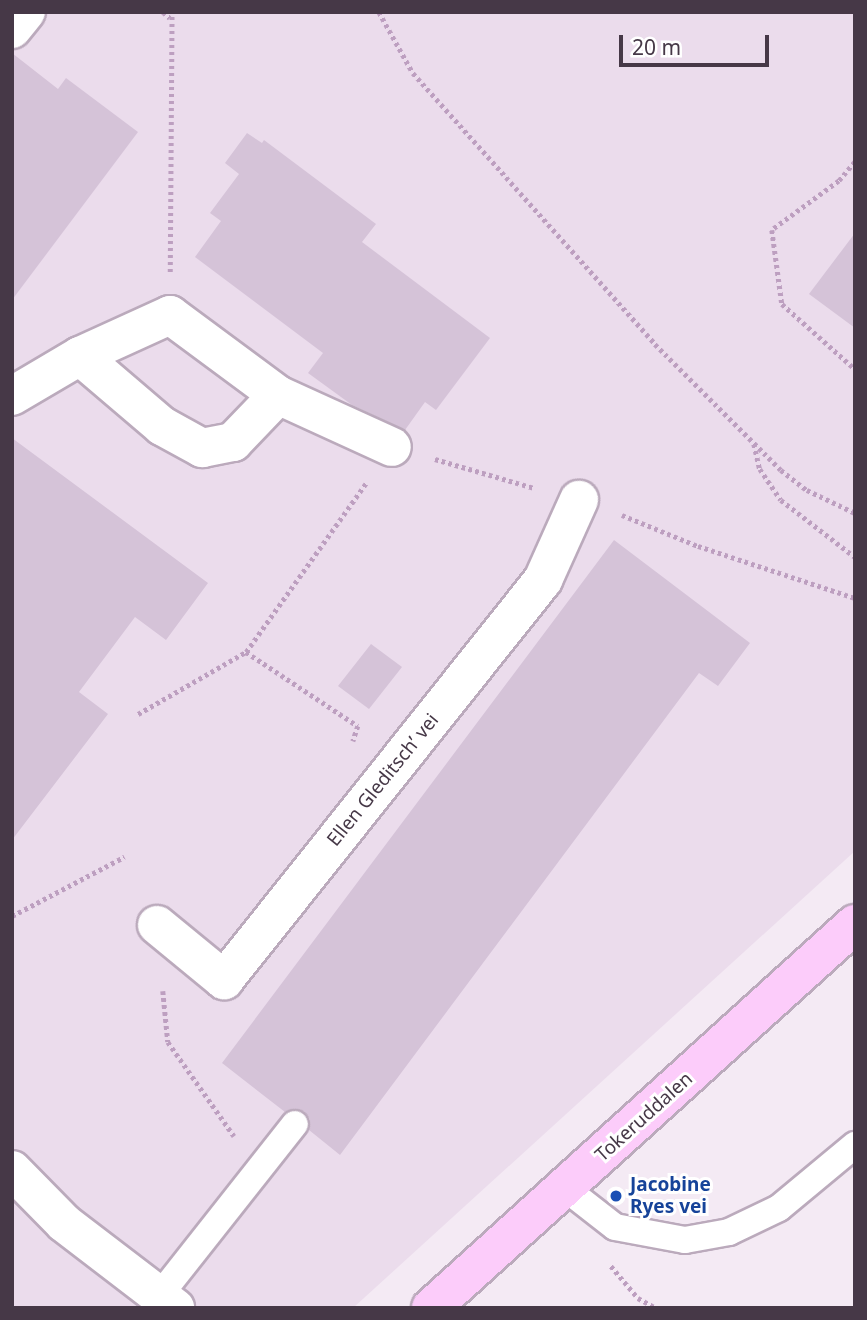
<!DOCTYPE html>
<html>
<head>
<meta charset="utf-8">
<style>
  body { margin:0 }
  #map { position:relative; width:867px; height:1320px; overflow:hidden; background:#f4eaf4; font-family:"Noto Sans",sans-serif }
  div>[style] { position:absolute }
  .residential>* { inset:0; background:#ebdcec }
  .building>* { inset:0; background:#d5c3d8 }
  .path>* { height:4.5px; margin-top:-2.25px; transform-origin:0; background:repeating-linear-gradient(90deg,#bd9fc0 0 3.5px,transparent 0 7px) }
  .roads { filter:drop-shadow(2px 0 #bbaabc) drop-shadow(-2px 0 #bbaabc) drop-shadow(0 2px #bbaabc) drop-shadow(0 -2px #bbaabc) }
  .lane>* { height:26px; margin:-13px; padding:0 13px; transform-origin:13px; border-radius:13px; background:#fff }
  .street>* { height:38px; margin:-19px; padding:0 19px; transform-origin:19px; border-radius:19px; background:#fff }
  .secondary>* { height:38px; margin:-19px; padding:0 19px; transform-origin:19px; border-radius:19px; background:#fcccfa }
  .dots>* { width:19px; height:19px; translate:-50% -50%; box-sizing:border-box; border:4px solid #fff; border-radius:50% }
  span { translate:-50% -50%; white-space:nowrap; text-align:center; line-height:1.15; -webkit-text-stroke:6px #fff; paint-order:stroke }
  .street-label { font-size:19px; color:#463847 }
  .transit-label { font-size:19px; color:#164399; font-weight:700 }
  .left { translate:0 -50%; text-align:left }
  .frame { position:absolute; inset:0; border:14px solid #463847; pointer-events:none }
  .scale { position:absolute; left:619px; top:35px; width:150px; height:32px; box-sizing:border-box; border:4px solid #463847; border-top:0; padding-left:9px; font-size:21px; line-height:24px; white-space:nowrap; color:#463847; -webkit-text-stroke:5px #fff; paint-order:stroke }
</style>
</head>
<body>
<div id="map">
  <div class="residential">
    <div style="clip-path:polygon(12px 12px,855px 12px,855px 851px,353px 1308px,12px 1308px)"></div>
  </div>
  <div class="building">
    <div style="clip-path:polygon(12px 53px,58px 89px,66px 78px,138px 132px,12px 300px)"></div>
    <div style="clip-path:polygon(247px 133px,262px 143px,264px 140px,376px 224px,362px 242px,490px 338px,436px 410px,425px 402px,405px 430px,352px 405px,308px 373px,323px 353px,195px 257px,221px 221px,210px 213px,239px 174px,225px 163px)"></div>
    <div style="clip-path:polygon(855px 233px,855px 328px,809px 294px)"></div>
    <div style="clip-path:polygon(12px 438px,208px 583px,166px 640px,135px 617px,79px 692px,108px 714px,12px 840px)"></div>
    <div style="clip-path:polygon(614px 540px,750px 643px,718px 686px,699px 673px,340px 1155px,309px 1130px,310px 1119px,304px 1111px,285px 1112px,222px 1063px)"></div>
    <div style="clip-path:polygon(371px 644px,402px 667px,369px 709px,338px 686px)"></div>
  </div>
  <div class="path">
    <div style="left:163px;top:12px;width:9px;rotate:41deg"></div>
    <div style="left:379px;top:12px;width:70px;rotate:60.9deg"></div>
    <div style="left:413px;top:73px;width:363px;rotate:48.2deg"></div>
    <div style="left:655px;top:344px;width:178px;rotate:45deg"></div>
    <div style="left:781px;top:470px;width:33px;rotate:38deg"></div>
    <div style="left:807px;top:490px;width:53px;rotate:25.6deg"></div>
    <div style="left:855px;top:162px;width:25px;rotate:130deg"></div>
    <div style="left:839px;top:181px;width:83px;rotate:143.8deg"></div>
    <div style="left:772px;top:230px;width:75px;rotate:82.3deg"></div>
    <div style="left:782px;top:304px;width:98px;rotate:41.7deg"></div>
    <div style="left:170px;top:272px;width:260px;rotate:-89.6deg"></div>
    <div style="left:754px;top:444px;width:26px;rotate:77deg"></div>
    <div style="left:760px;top:469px;width:37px;rotate:56deg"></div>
    <div style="left:781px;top:500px;width:93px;rotate:37.6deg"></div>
    <div style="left:435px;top:459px;width:103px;rotate:16.3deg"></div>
    <div style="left:622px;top:515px;width:82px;rotate:22.2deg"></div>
    <div style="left:698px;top:546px;width:165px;rotate:18.3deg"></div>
    <div style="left:246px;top:652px;width:134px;rotate:33.5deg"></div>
    <div style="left:358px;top:726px;width:16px;rotate:108deg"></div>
    <div style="left:138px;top:714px;width:125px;rotate:-29.9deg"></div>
    <div style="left:246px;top:652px;width:207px;rotate:-54.6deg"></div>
    <div style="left:12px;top:916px;width:127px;rotate:-27.8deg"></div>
    <div style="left:163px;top:991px;width:51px;rotate:84.4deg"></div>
    <div style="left:168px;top:1042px;width:115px;rotate:54.9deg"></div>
    <div style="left:611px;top:1266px;width:42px;rotate:49.8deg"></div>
    <div style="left:638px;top:1298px;width:21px;rotate:29deg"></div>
  </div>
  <div class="roads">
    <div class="lane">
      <div style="left:565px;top:1188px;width:63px;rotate:38deg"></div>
      <div style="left:615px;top:1227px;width:71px;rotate:10.5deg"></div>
      <div style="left:685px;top:1240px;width:45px;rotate:-10.3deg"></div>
      <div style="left:729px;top:1232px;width:55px;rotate:-25.6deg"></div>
      <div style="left:779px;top:1208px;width:99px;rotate:-39.7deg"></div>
      <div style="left:159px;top:1296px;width:219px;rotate:-51.7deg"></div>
    </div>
    <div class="street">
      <div style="left:12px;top:29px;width:22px;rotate:-51deg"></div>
      <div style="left:80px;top:356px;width:108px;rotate:40.5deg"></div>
      <div style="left:162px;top:426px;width:46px;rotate:28.8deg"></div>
      <div style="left:202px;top:448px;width:32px;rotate:-11deg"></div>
      <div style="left:233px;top:442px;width:65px;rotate:-46.2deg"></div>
      <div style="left:12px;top:396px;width:79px;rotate:-30.5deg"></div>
      <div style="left:80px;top:356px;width:99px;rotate:-24.5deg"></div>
      <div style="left:170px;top:315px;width:134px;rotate:36.5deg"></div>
      <div style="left:278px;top:395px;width:125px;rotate:24.5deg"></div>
      <div style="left:157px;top:925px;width:87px;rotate:39.4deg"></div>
      <div style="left:224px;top:980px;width:512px;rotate:-51.43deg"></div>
      <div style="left:543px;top:580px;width:88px;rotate:-65.8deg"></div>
      <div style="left:12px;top:1170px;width:74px;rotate:45.5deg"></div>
      <div style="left:64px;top:1223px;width:140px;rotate:37.4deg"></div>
    </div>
    <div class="secondary">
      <div style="left:431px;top:1308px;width:572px;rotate:-42.17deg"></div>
    </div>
  </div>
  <div class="dots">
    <div style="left:616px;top:1196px;background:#1a4fb4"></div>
  </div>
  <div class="street-label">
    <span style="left:383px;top:780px;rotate:-51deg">Ellen Gleditsch’ vei</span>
    <span style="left:644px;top:1117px;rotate:-42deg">Tokeruddalen</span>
  </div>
  <div class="transit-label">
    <span class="left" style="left:630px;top:1196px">Jacobine<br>Ryes vei</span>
  </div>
  <div class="frame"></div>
  <div class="scale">20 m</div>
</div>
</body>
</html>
